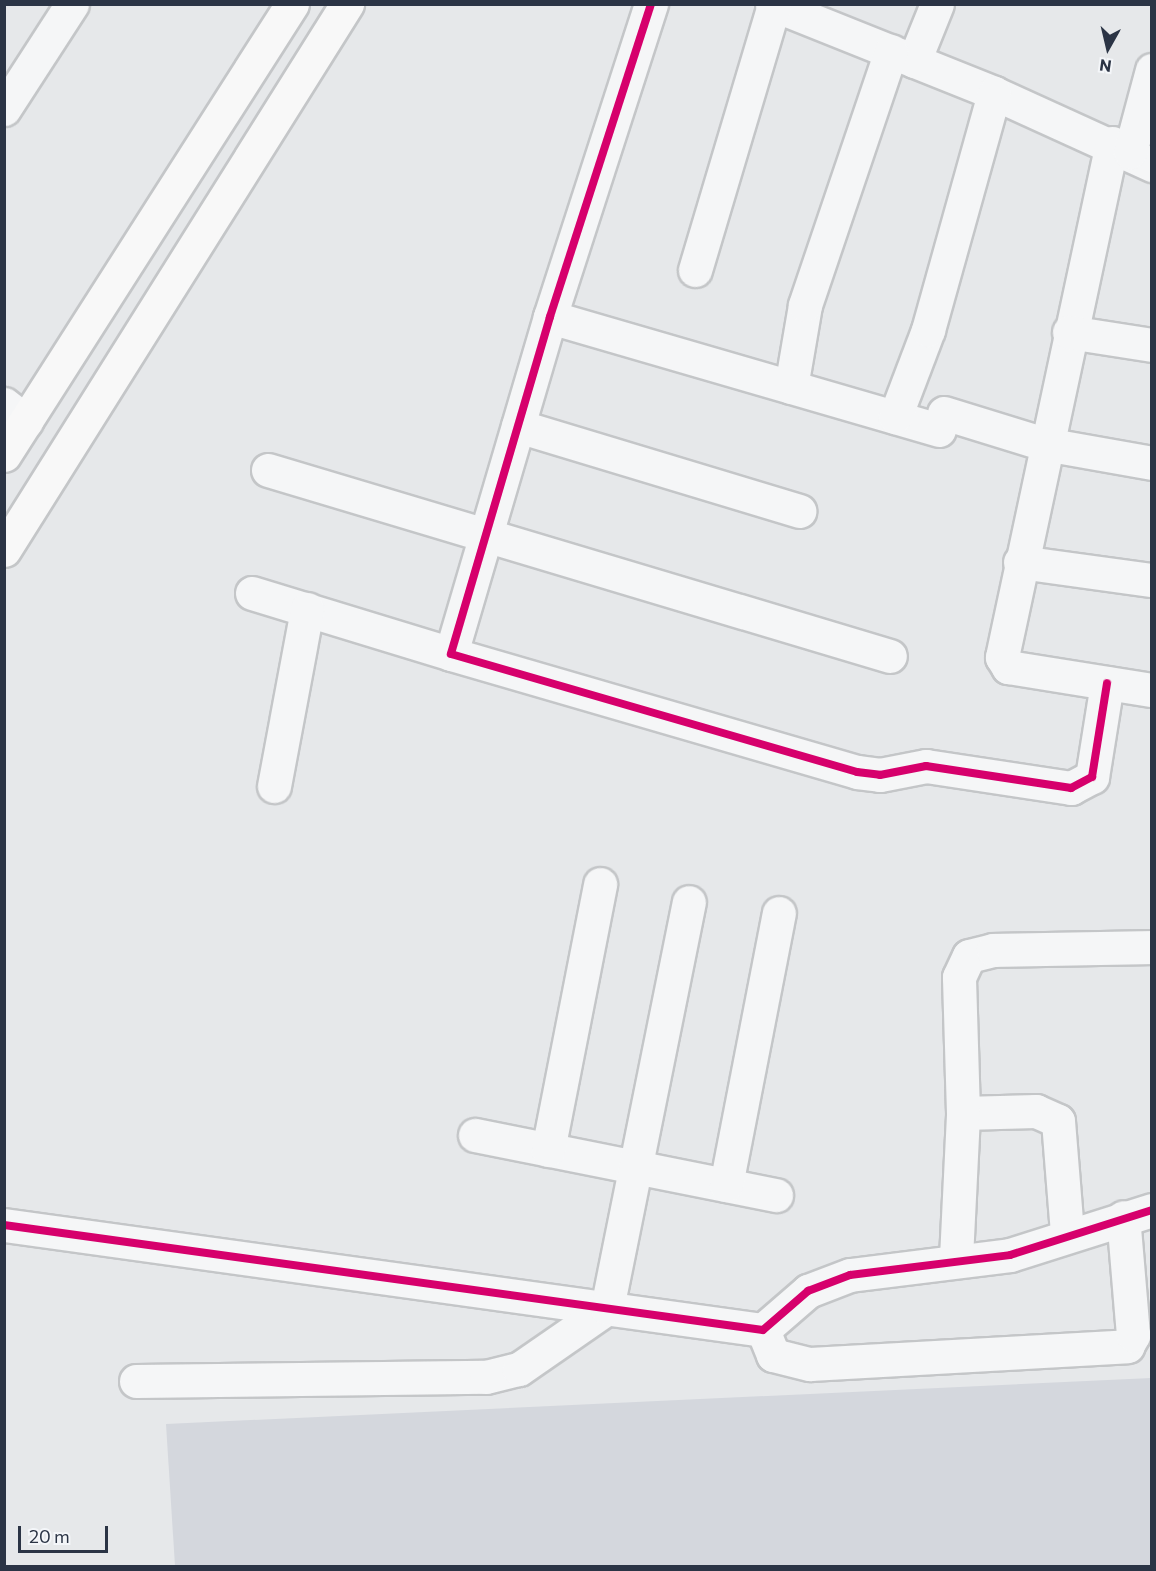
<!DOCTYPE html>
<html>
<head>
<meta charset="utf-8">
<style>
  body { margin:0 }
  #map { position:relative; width:1156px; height:1571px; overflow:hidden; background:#e6e8ea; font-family:Commissioner,sans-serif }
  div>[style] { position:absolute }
  .built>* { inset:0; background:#d4d7dd }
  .roads { filter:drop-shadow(2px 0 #c4c6c8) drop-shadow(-2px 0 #c4c6c8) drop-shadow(0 2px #c4c6c8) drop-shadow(0 -2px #c4c6c8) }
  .minor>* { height:33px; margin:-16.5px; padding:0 16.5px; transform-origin:16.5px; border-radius:16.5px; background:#f5f6f7 }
  .major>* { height:33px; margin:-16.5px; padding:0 16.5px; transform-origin:16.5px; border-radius:16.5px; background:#f8f8f8 }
  .cycleway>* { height:8px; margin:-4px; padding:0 4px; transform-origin:4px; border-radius:4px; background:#d6006c }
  span { translate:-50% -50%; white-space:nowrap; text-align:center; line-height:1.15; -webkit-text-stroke:6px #f4f6f9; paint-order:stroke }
  .frame { position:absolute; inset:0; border:6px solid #2b3445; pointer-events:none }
  .north { position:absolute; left:1078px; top:18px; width:60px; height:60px; -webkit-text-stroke:4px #f4f6f9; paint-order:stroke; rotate:188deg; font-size:16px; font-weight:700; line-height:24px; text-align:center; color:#2b3445 }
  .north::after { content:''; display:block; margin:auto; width:21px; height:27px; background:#2b3445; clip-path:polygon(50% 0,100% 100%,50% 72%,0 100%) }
  .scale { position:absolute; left:18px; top:1526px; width:90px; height:27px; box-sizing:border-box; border:3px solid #2b3445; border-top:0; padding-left:8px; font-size:18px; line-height:21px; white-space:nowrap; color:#2b3445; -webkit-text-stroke:4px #f4f6f9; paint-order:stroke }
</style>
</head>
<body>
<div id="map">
  <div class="built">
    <div style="clip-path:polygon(1151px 1378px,1151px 1566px,175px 1566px,166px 1424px)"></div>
  </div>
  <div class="roads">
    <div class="minor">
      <div style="left:651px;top:4px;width:329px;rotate:107.9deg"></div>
      <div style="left:550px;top:317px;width:351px;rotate:106.4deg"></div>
      <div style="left:451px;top:654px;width:423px;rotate:16.2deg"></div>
      <div style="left:857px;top:772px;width:23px;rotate:7deg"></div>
      <div style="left:880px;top:775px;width:47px;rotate:-11.1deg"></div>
      <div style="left:926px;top:766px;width:147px;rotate:8.6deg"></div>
      <div style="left:1071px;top:788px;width:24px;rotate:-28deg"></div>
      <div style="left:1092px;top:777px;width:95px;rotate:-80.9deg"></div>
      <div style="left:772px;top:4px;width:239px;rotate:21.8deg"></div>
      <div style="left:994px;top:93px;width:174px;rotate:24.5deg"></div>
      <div style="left:914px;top:61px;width:61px;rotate:-68deg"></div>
      <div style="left:4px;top:109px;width:125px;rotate:-57.1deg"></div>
      <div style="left:1112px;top:143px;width:526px;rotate:102.08deg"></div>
      <div style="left:1002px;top:657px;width:12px;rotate:59deg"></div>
      <div style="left:1008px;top:667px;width:146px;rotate:9.1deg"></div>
      <div style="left:1130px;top:152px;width:85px;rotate:-75deg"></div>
      <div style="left:695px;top:270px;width:277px;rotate:-73.4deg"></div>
      <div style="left:550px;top:317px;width:405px;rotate:16.2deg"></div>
      <div style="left:1069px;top:332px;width:84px;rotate:8.9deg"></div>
      <div style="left:791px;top:387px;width:83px;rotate:-80.3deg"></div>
      <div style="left:805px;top:305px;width:268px;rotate:-71.3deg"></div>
      <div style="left:4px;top:404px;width:28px;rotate:38deg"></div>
      <div style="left:944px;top:413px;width:106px;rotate:17.1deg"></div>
      <div style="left:1045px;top:444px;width:109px;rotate:10.1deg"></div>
      <div style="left:895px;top:417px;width:93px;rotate:-69.2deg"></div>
      <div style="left:928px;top:330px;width:246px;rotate:-74.4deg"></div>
      <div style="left:518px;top:426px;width:294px;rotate:16.8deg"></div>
      <div style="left:268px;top:470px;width:649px;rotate:16.65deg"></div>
      <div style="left:1020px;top:562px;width:133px;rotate:7.8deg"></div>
      <div style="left:252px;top:593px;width:208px;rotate:17deg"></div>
      <div style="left:274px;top:786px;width:180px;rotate:-79.4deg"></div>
      <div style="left:963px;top:1113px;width:73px;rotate:-1.6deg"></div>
      <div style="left:1036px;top:1111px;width:24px;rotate:24deg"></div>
      <div style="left:1058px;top:1121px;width:112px;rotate:85.4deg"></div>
      <div style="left:475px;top:1135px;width:307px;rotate:11.3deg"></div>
      <div style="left:548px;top:1150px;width:271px;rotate:-78.9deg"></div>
      <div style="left:726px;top:1185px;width:277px;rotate:-79deg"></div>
      <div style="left:4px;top:1225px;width:766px;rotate:7.88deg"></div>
      <div style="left:763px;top:1330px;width:60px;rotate:-40.9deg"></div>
      <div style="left:808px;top:1291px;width:45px;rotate:-20.9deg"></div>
      <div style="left:850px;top:1275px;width:161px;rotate:-7.1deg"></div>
      <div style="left:1010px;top:1255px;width:149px;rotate:-17.6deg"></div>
      <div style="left:956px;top:1258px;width:145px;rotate:-87.2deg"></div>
      <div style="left:963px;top:1113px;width:136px;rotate:-91.7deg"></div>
      <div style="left:959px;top:977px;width:23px;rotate:-65deg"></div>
      <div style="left:969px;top:956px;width:25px;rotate:-14deg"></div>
      <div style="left:993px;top:950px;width:159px;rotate:-1.1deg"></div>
      <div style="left:763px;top:1330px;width:27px;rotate:68deg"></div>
      <div style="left:773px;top:1355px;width:38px;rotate:14deg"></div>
      <div style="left:810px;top:1364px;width:318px;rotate:-3.2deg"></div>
      <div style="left:1127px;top:1346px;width:13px;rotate:-61deg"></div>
      <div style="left:1133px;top:1335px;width:118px;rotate:-94.8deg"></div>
      <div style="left:136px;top:1381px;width:350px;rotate:-0.7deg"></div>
      <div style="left:486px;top:1377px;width:34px;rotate:-14deg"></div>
      <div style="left:519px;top:1369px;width:107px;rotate:-34.7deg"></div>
      <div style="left:607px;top:1308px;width:414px;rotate:-78.6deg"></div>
    </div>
    <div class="major">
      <div style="left:4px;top:455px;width:535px;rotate:-57.44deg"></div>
      <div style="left:4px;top:550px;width:645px;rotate:-57.86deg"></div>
    </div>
  </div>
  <div class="cycleway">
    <div style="left:651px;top:4px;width:329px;rotate:107.9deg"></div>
    <div style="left:550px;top:317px;width:351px;rotate:106.4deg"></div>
    <div style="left:451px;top:654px;width:423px;rotate:16.2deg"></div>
    <div style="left:857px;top:772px;width:23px;rotate:7deg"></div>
    <div style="left:880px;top:775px;width:47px;rotate:-11.1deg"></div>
    <div style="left:926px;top:766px;width:147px;rotate:8.6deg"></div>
    <div style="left:1071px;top:788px;width:24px;rotate:-28deg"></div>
    <div style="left:1092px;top:777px;width:95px;rotate:-80.9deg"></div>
    <div style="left:4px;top:1225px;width:766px;rotate:7.88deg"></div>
    <div style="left:763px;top:1330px;width:60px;rotate:-40.9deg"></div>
    <div style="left:808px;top:1291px;width:45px;rotate:-20.9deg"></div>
    <div style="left:850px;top:1275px;width:161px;rotate:-7.1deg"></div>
    <div style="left:1010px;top:1255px;width:149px;rotate:-17.6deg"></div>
  </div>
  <div class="frame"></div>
  <div class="north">N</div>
  <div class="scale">20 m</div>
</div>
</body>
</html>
